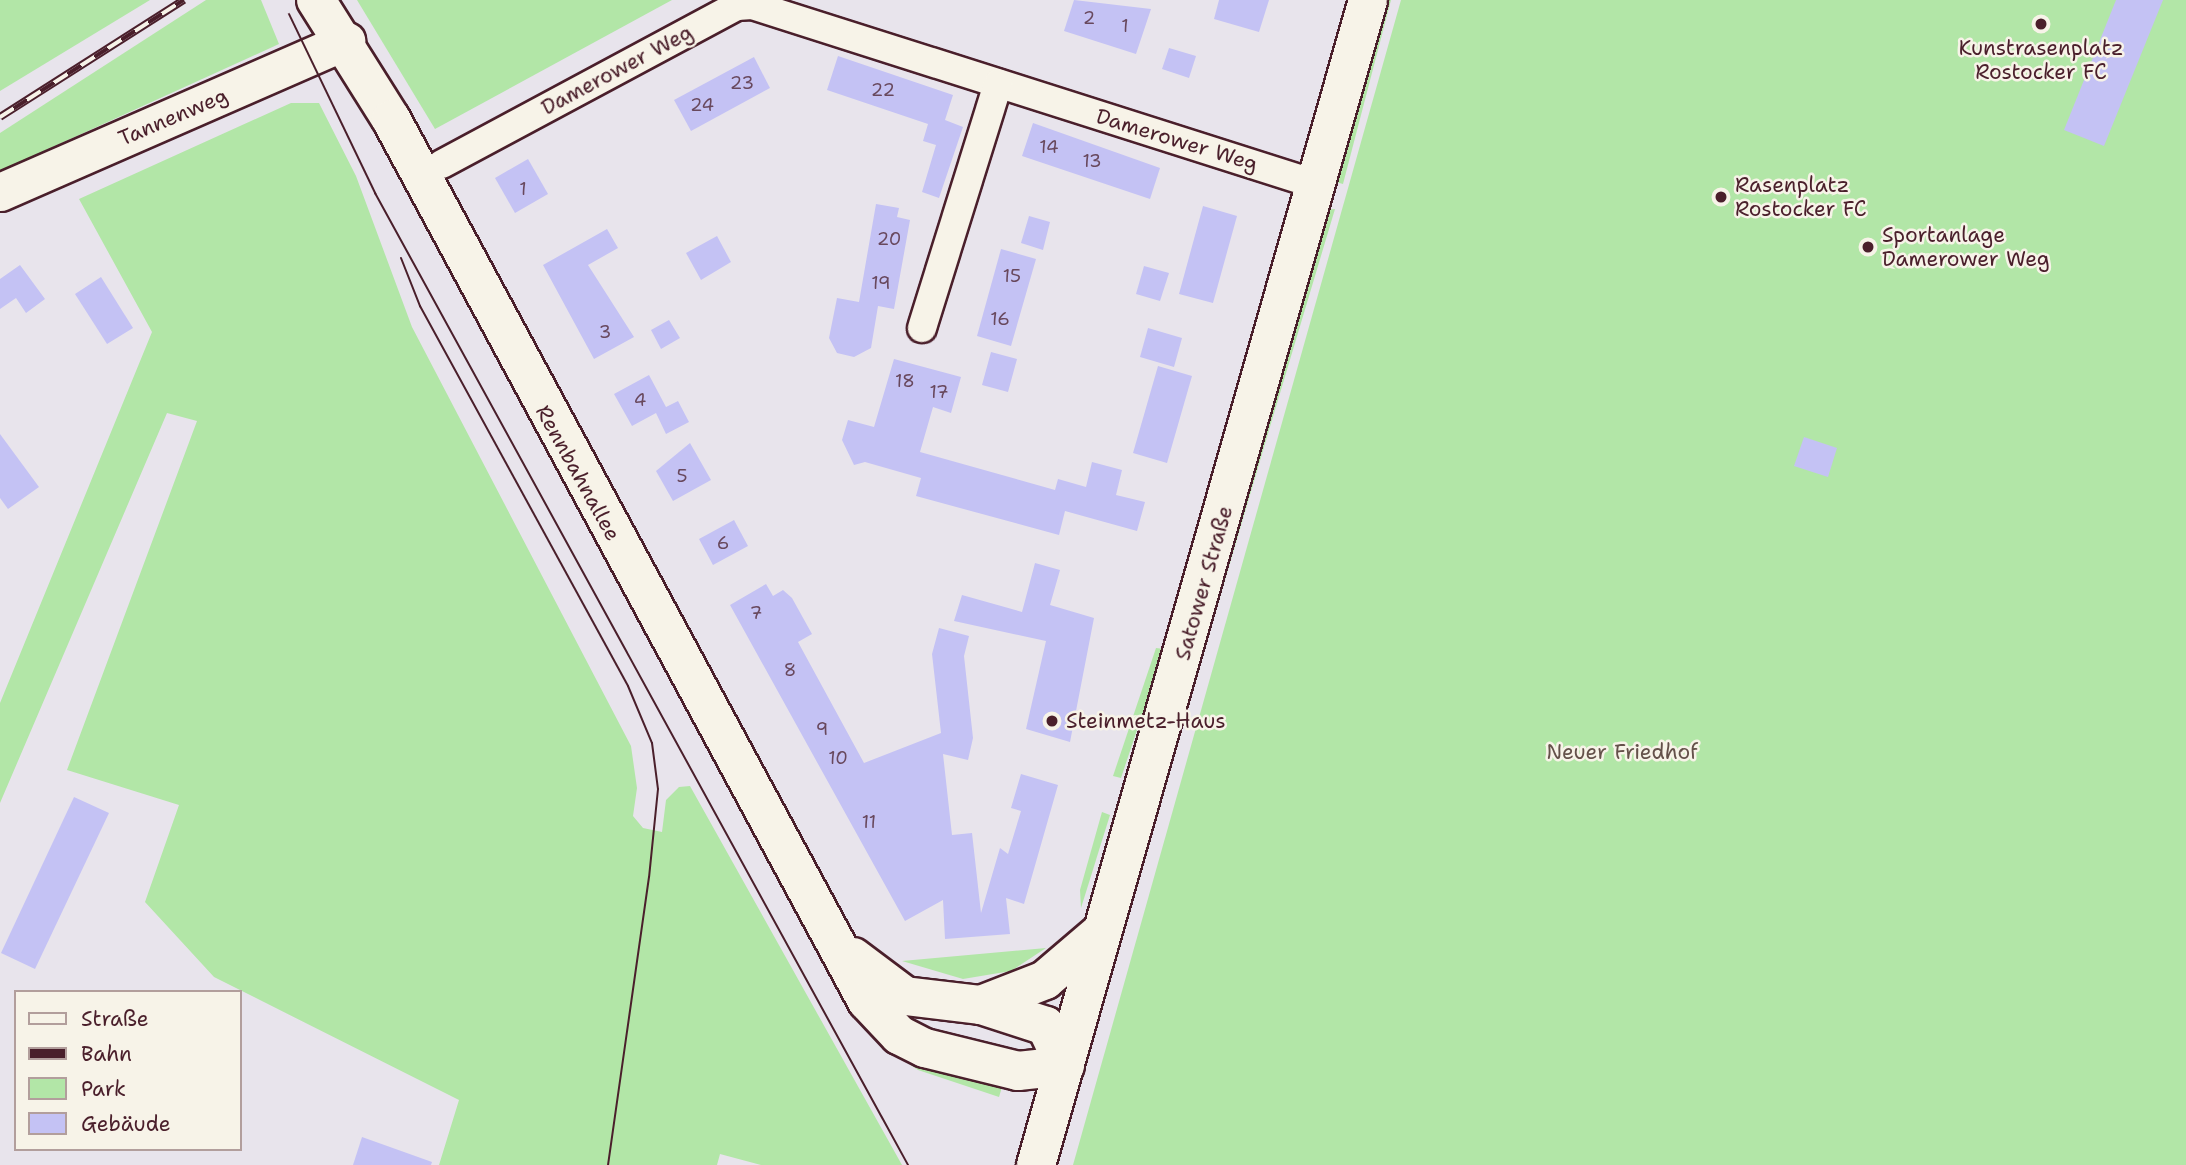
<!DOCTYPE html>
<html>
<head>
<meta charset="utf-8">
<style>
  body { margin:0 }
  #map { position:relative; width:2186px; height:1165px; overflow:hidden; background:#e8e4ec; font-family:"Shantell Sans",sans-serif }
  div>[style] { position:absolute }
  .green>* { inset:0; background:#b2e6a7 }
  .building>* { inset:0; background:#c4c2f4 }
  .roads { filter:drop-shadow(2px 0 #4a1f2b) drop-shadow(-2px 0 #4a1f2b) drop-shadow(0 2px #4a1f2b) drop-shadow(0 -2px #4a1f2b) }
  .minor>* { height:28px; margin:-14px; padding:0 14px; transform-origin:14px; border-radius:14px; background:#f7f3e8 }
  .tertiary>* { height:37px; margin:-18.5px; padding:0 18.5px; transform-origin:18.5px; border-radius:18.5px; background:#f7f3e8 }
  .secondary>* { height:38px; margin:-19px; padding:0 19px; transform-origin:19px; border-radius:19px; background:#f7f3e8 }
  .tram>* { height:2px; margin:-1px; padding:0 1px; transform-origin:1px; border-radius:1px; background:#4a1f2b }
  .rail>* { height:8px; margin-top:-4px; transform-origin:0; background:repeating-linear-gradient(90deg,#f7f3e8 0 16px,#4a1f2b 0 32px); box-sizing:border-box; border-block:2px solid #4a1f2b }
  .dots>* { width:19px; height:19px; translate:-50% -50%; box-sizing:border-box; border:4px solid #f7f3e8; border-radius:50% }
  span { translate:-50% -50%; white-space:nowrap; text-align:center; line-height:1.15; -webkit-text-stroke:5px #f7f3e8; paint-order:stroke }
  .number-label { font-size:18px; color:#68485d }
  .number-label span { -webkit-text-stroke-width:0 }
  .poi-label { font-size:21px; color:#4a1f2b }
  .left { translate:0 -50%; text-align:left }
  .street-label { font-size:21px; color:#4a1f2b }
  .park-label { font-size:21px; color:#64514a }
  .legend { position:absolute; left:14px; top:990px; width:228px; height:161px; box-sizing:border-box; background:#f7f3e8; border:2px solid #b29e9c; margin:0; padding:9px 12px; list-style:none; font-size:21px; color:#4a1f2b }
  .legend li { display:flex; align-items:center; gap:14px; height:35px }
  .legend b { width:35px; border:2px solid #b29e9c }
</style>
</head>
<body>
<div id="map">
  <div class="green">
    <div style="clip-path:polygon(0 0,150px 0,0 91px)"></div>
    <div style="clip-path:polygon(206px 0,261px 0,279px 44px,0 171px,0 133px)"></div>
    <div style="clip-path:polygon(357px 0,672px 0,435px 129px)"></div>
    <div style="clip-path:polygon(1384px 0,1391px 0,1343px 184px,1336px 182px)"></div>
    <div style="clip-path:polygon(1401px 0,2186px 0,2186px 1165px,1073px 1165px)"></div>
    <div style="clip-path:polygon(291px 103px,319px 103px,356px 176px,412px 327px,631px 746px,637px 788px,633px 816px,643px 828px,662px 832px,666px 800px,679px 787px,690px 786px,902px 1165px,761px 1165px,720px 1154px,717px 1165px,439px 1165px,459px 1100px,214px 977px,145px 902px,179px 805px,67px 770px,197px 421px,167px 413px,0 803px,0 703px,152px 332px,79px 199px)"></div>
    <div style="clip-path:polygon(1335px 209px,1272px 420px,1128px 911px,1143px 833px,1325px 210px)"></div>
    <div style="clip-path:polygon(1156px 648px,1164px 649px,1121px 778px,1113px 776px)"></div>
    <div style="clip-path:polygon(1102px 812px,1110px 815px,1081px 908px,1080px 890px)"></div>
    <div style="clip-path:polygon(1046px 948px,1011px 971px,963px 979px,902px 961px)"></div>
    <div style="clip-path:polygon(890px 1051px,922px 1065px,1002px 1087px,999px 1097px,918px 1070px)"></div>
  </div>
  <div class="building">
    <div style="clip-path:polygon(1074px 0,1151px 9px,1136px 54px,1064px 31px)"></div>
    <div style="clip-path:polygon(1219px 0,1269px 0,1259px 32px,1214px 19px)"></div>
    <div style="clip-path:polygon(2116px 0,2163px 0,2104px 146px,2064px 130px)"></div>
    <div style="clip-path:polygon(1169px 48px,1196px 56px,1189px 78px,1162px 69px)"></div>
    <div style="clip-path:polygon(838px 56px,953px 95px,945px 120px,963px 127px,939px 198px,922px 192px,936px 145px,923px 141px,928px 124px,827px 90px)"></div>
    <div style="clip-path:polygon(754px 57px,770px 88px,691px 131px,674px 100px)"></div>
    <div style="clip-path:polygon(1033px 123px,1160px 168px,1150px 199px,1022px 156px)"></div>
    <div style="clip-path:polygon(528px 159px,548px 194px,515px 213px,495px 178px)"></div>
    <div style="clip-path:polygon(876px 204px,899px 208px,897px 217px,910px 220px,894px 309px,878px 306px,871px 348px,854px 357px,837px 353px,829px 338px,837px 298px,859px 302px)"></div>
    <div style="clip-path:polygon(1203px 206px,1237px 216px,1213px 303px,1179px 294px)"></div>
    <div style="clip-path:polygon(1029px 216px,1050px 222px,1043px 250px,1021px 243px)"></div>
    <div style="clip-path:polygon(607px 229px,618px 248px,588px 265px,634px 337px,594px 359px,543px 265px)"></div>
    <div style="clip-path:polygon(717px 236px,731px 262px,701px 280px,686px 253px)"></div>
    <div style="clip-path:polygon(1001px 249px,1036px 259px,1011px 346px,977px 336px)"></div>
    <div style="clip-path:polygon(20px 265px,45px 299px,26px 313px,16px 298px,0 309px,0 279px)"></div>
    <div style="clip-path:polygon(1144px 266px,1169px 273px,1160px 301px,1136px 294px)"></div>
    <div style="clip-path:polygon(101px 277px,133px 328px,107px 344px,75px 294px)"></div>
    <div style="clip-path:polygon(669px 320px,680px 338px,661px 349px,651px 330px)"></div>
    <div style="clip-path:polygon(1148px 328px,1182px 338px,1174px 367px,1140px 357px)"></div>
    <div style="clip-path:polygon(991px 352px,1017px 359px,1008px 392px,982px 385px)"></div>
    <div style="clip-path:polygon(894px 359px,961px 377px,951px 413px,933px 407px,920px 452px,1055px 490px,1058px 479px,1086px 487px,1092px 462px,1122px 470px,1116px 495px,1145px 502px,1137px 531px,1065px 511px,1059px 535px,916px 496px,921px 478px,865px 462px,854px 465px,842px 440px,848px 420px,874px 427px)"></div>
    <div style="clip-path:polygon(1158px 366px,1192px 376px,1167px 463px,1133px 453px)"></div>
    <div style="clip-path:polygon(649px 375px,666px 407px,678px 401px,689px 422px,666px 434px,656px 413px,632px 426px,614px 394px)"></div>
    <div style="clip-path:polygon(0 434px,39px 487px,8px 509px,0 498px)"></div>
    <div style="clip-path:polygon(1804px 437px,1837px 448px,1828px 477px,1794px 466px)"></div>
    <div style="clip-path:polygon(690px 443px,711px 480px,673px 501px,656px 471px)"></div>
    <div style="clip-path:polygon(734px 520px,748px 546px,713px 565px,699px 539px)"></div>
    <div style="clip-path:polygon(1035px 563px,1060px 570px,1050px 605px,1094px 618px,1070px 742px,1026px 729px,1046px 641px,954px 621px,962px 595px,1022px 612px)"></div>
    <div style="clip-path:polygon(766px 584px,773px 596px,783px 590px,792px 598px,812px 634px,798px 642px,864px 763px,941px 733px,932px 654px,939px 628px,969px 636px,964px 656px,973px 738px,968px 760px,943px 754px,952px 835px,972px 833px,981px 913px,1000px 848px,1008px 854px,1021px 811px,1011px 808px,1021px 774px,1058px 785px,1024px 904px,1006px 898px,1010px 934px,945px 939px,943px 900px,905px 921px,730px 605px)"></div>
    <div style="clip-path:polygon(74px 797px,109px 813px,35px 969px,1px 953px)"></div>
    <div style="clip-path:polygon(362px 1137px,432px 1162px,431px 1165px,353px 1165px)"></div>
  </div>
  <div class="roads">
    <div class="minor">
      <div style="left:442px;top:164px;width:335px;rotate:-28.2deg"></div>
      <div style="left:737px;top:6px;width:15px;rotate:-4deg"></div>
      <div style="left:752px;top:5px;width:591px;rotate:17.64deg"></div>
      <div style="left:922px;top:328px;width:256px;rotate:-72.7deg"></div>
    </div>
    <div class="tertiary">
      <div style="left:0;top:192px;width:378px;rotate:-23.6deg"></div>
    </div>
    <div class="secondary">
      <div style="left:316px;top:0;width:141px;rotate:57.8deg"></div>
      <div style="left:391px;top:119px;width:1002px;rotate:61.65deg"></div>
      <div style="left:867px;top:1001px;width:47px;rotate:46.7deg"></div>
      <div style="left:899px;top:1035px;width:29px;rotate:27deg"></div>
      <div style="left:925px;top:1048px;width:96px;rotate:13.9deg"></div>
      <div style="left:1018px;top:1071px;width:47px;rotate:-6.1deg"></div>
      <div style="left:853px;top:957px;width:65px;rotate:36.9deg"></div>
      <div style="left:905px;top:996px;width:77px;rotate:6.8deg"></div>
      <div style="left:981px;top:1005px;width:69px;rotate:-21.3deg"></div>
      <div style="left:1045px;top:980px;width:72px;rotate:-40.5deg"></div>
      <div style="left:981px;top:1005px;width:68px;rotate:17.9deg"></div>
      <div style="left:1046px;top:1026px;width:44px;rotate:64.6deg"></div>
      <div style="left:1036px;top:1165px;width:1211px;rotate:-74.09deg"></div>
    </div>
  </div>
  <div class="tram">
    <div style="left:289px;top:14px;width:199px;rotate:64.3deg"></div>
    <div style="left:375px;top:193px;width:1109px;rotate:61.26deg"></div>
    <div style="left:401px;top:258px;width:52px;rotate:68.4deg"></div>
    <div style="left:420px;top:306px;width:433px;rotate:61.3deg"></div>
    <div style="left:628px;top:686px;width:62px;rotate:67.2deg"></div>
    <div style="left:652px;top:743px;width:46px;rotate:82.6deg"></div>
    <div style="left:658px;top:789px;width:88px;rotate:95.8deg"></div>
    <div style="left:649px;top:877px;width:291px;rotate:98.1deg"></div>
  </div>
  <div class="rail">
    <div style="left:0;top:117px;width:218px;rotate:-32.5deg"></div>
  </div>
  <div class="dots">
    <div style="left:2041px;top:24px;background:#4a1f2b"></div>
    <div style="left:1721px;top:197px;background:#4a1f2b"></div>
    <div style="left:1868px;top:247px;background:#4a1f2b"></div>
    <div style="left:1052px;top:721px;background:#4a1f2b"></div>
  </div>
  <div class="number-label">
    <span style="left:1089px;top:18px">2</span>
    <span style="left:1125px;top:26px">1</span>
    <span style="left:742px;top:83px">23</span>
    <span style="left:883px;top:90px">22</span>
    <span style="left:702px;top:105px">24</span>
    <span style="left:1049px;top:147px">14</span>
    <span style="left:1092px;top:161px">13</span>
    <span style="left:523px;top:189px">1</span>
    <span style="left:889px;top:239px">20</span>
    <span style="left:1012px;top:276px">15</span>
    <span style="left:881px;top:283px">19</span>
    <span style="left:1000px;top:319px">16</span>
    <span style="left:605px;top:332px">3</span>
    <span style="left:905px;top:381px">18</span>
    <span style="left:939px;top:392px">17</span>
    <span style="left:640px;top:400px">4</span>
    <span style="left:682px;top:476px">5</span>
    <span style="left:723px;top:543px">6</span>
    <span style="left:756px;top:613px">7</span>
    <span style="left:790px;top:670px">8</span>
    <span style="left:822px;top:729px">9</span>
    <span style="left:838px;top:758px">10</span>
    <span style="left:869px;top:822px">11</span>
  </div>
  <div class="poi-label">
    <span style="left:2041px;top:60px">Kunstrasenplatz<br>Rostocker FC</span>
    <span class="left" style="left:1735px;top:197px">Rasenplatz<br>Rostocker FC</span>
    <span class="left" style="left:1882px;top:247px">Sportanlage<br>Damerower Weg</span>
    <span class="left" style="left:1066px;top:721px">Steinmetz-Haus</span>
  </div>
  <div class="street-label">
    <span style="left:617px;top:70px;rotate:-28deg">Damerower Weg</span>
    <span style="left:173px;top:117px;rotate:-23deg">Tannenweg</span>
    <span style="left:1177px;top:140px;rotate:17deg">Damerower Weg</span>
    <span style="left:578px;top:473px;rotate:61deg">Rennbahnallee</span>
    <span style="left:1204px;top:583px;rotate:-74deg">Satower Straße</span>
  </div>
  <div class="park-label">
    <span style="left:1622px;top:752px">Neuer Friedhof</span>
  </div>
  <ul class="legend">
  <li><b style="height:9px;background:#f7f3e8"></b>Straße</li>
  <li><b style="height:9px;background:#4a1f2b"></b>Bahn</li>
  <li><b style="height:19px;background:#b2e6a7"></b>Park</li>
  <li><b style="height:19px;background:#c4c2f4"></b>Gebäude</li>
  </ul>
</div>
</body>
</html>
